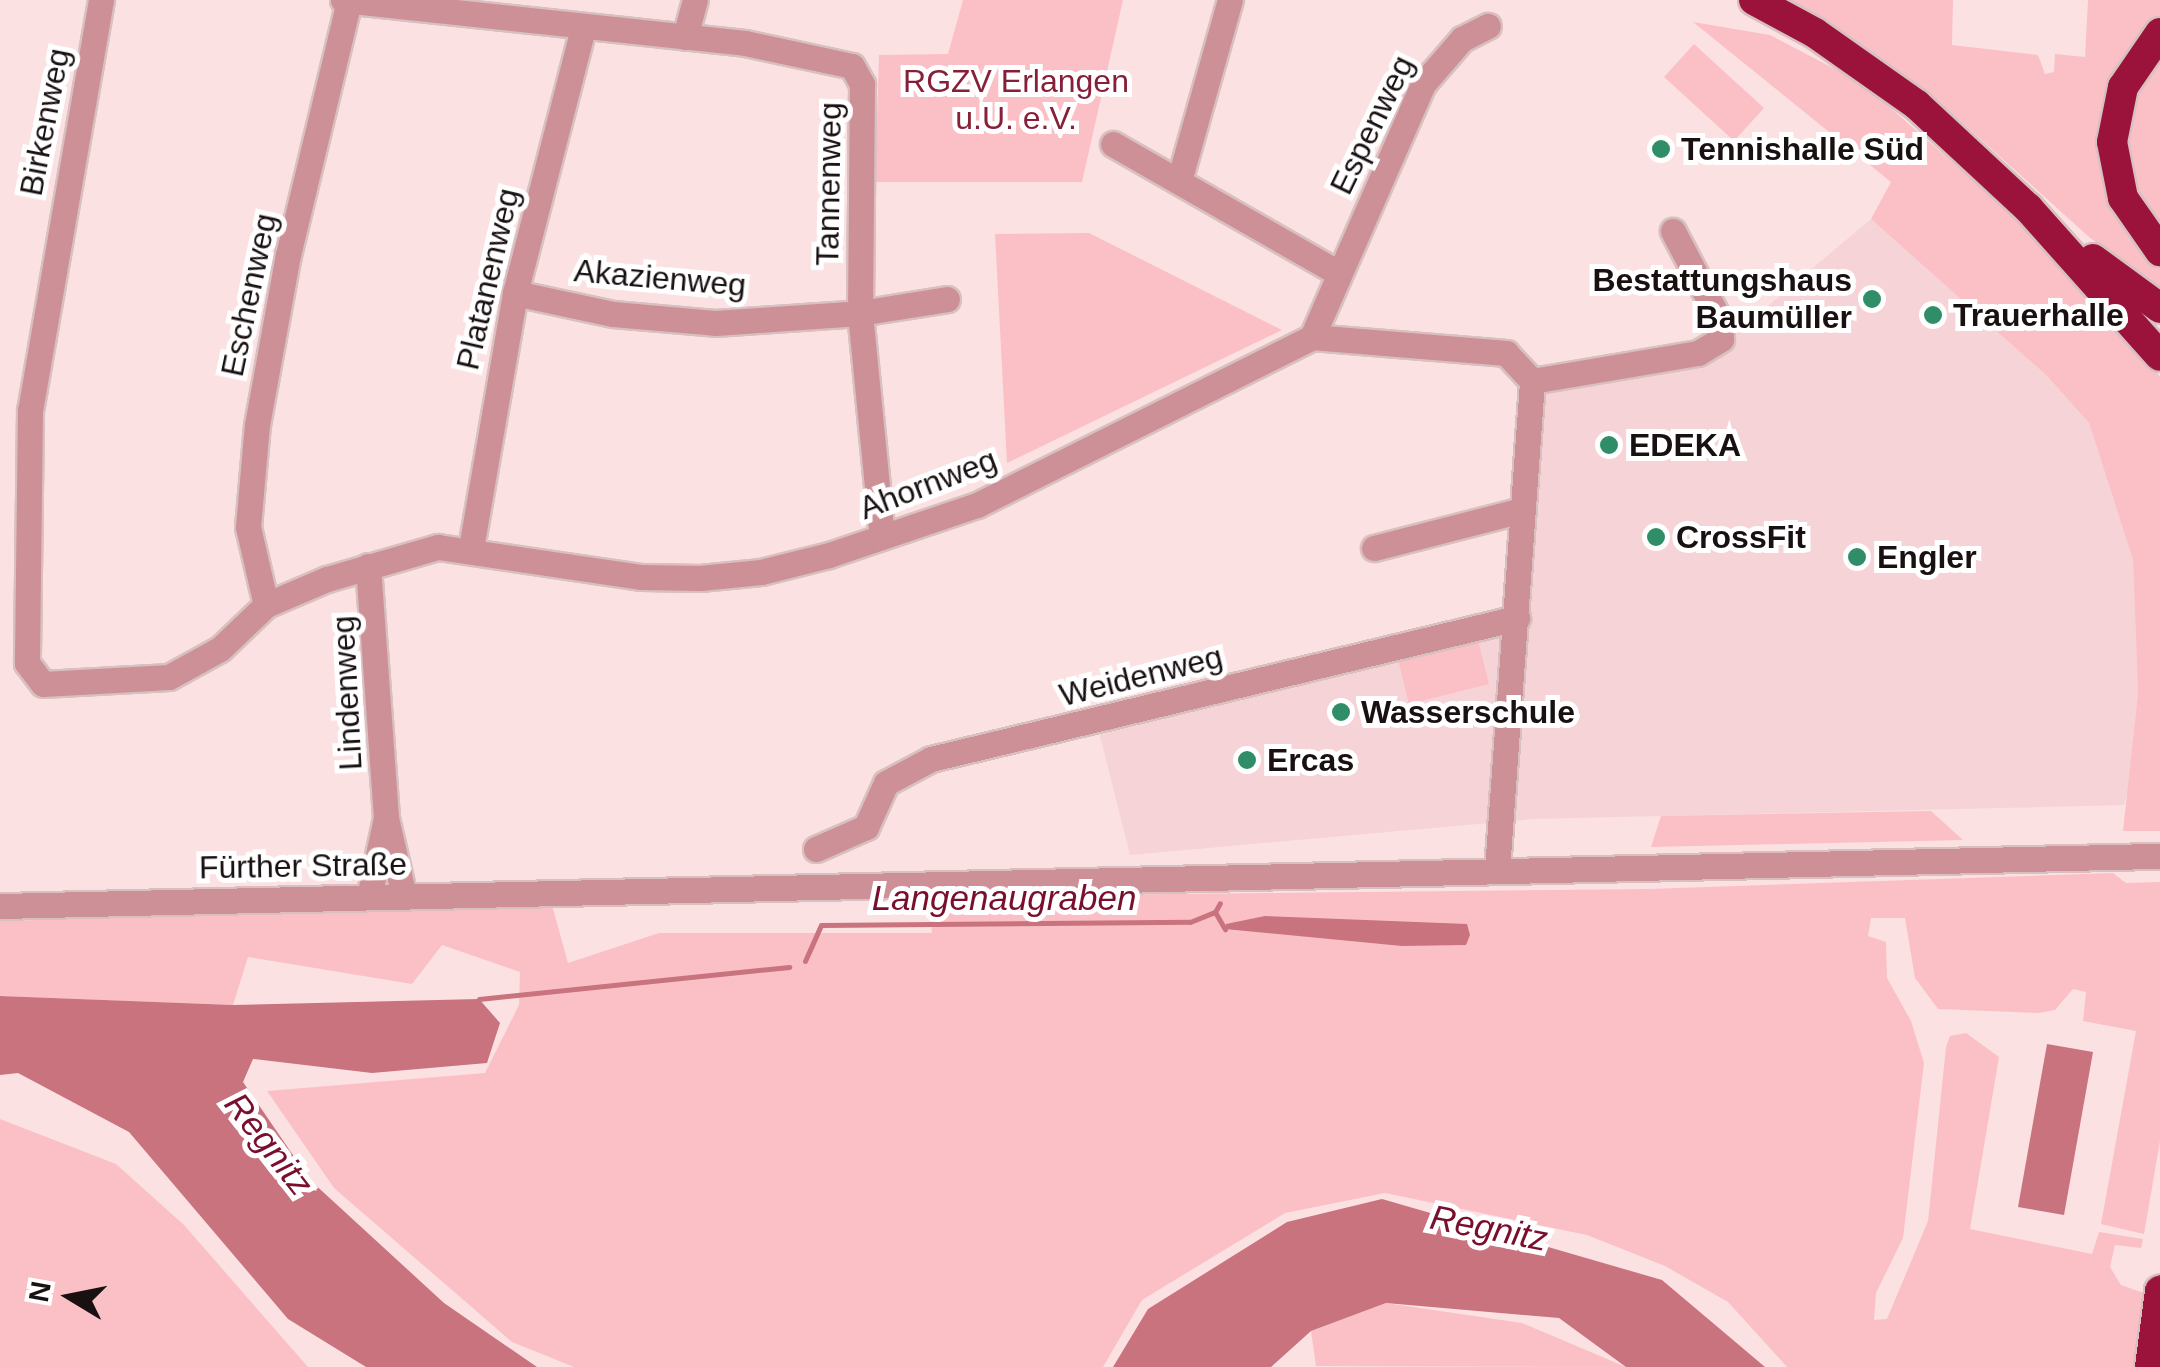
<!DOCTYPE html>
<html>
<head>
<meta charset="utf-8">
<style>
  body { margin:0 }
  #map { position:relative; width:2160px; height:1367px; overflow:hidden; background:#fce1e3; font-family:Helvetica,sans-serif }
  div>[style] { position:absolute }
  .built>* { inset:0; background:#f6d3d6 }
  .green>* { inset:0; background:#fac0c6 }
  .water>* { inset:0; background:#c8737e }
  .stream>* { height:5px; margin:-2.5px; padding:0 2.5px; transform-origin:2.5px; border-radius:2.5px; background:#c8737e }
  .roads { filter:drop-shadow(2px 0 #d8c0c1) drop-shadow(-2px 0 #d8c0c1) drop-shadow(0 2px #d8c0c1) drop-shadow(0 -2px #d8c0c1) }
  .minor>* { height:25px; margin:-12.5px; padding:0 12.5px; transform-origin:12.5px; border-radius:12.5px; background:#cd9096 }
  .highway>* { height:30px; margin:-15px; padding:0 15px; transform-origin:15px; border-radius:15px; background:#9b133b }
  .dots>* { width:28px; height:28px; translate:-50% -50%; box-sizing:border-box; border:5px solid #fff; border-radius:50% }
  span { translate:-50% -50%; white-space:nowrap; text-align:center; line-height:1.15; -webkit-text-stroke:10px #fff; paint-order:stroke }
  .park-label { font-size:32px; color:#861f37 }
  .street-label { font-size:32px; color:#191011 }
  .poi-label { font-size:32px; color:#191011; font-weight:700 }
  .left { translate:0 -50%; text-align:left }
  .right { translate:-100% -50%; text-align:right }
  .water-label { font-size:35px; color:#790f2d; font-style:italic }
  .north { position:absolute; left:20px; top:1247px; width:100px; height:100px; -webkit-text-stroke:8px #fff; paint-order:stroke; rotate:280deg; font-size:28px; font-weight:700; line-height:40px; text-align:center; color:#191011 }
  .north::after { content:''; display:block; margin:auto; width:35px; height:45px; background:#191011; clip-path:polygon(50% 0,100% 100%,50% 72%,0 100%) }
</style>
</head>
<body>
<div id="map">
  <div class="built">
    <div style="clip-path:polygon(1871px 219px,2047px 376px,2089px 423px,2133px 560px,2138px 694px,2135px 763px,2124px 805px,1533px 819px,1130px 855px,1098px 728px,1510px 626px,1529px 368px,1706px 358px)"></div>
  </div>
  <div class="green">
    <div style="clip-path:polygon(963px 0,1123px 0,1082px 182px,875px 182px,879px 55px,948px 54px)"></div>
    <div style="clip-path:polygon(1786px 0,1953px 0,1952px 45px,2038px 55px,2045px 74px,2054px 72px,2055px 54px,2085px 57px,2088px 0,2160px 0,2160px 16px,2129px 49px,2105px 105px,2160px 267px,2160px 291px,2089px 237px,1925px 89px)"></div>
    <div style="clip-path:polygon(1693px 22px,1770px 35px,1862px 83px,1999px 203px,2144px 352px,2160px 377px,2160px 831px,2123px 831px,2138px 694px,2133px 560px,2089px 423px,2047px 376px,1871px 219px,1891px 182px)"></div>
    <div style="clip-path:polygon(1694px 44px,1764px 108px,1734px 141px,1664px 77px)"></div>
    <div style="clip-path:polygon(2155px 61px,2160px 66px,2160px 227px,2134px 183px,2128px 147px,2136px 89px)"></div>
    <div style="clip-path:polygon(1089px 233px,1282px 330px,1007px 463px,995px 234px)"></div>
    <div style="clip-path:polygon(1478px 640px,1489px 684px,1409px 704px,1398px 659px)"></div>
    <div style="clip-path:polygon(1931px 811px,1963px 840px,1651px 847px,1661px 816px)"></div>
    <div style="clip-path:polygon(2113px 873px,2126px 883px,2160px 882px,2160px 1141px,2144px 1234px,2101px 1224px,2136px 1031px,2083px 1021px,2086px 992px,2073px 989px,2055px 1010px,2038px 1013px,1938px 1009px,1915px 978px,1905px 918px,1871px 918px,1868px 936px,1886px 942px,1887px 978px,1911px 1021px,1924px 1063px,1903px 1238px,1876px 1293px,1874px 1320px,1887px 1319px,1928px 1221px,1946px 1047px,1950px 1036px,1966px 1033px,1999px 1057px,1970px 1229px,2092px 1254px,2099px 1232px,2143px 1239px,2141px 1248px,2115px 1245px,2110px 1267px,2121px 1285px,2144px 1293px,2141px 1310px,2160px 1313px,2160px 1367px,1787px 1367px,1728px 1302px,1665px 1266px,1587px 1235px,1385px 1193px,1285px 1213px,1142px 1300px,1103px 1367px,574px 1367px,512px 1342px,334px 1188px,267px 1091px,485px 1073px,519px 1005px,520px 972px,442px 945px,412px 984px,248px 957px,233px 1005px,0 996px,0 921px,552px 905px,568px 963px,659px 933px,932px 933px,931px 923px,952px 905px,975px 896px,1648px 889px)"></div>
    <div style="clip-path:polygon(0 1119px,116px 1164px,184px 1225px,308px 1367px,0 1367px)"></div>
    <div style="clip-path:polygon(1386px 1303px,1522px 1323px,1626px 1367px,1316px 1366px,1311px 1331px)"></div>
  </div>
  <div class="water">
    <div style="clip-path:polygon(1265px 916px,1467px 924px,1470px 935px,1466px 945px,1402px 946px,1225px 929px,1226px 924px)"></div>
    <div style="clip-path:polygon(0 996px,233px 1005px,479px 999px,500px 1023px,487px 1063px,372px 1073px,253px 1059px,243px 1082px,310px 1180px,444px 1303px,537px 1367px,366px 1367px,288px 1319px,129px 1132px,18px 1073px,0 1075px)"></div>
    <div style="clip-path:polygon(2047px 1044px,2093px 1052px,2064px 1215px,2018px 1207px)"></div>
    <div style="clip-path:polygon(1382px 1199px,1662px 1280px,1765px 1367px,1626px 1367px,1559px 1318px,1386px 1303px,1311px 1331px,1271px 1367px,1113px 1367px,1148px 1309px,1287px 1222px)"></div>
  </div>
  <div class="stream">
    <div style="left:1215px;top:912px;width:20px;rotate:60deg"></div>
    <div style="left:805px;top:961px;width:39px;rotate:-66deg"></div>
    <div style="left:821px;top:925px;width:369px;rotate:-0.5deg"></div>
    <div style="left:1190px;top:922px;width:27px;rotate:-22deg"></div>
    <div style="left:1215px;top:912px;width:10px;rotate:-61deg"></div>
    <div style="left:479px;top:999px;width:312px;rotate:-5.9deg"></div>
  </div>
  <div class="roads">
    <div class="minor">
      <div style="left:101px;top:0;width:416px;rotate:99.8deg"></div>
      <div style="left:30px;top:410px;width:253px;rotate:90.7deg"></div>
      <div style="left:27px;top:663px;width:26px;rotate:53deg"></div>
      <div style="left:43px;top:684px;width:126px;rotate:-3.2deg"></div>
      <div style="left:169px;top:677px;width:58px;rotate:-28.8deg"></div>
      <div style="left:220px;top:649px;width:64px;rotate:-43.7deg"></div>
      <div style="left:266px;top:605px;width:66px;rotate:-23.1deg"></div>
      <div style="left:327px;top:579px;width:116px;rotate:-16.1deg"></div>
      <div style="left:438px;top:547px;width:206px;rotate:8.4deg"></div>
      <div style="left:642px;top:577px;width:58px;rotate:1deg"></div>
      <div style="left:700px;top:578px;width:61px;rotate:-5.6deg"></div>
      <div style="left:761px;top:572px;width:70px;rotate:-14deg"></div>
      <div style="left:829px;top:555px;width:156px;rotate:-18.7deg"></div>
      <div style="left:977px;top:505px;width:375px;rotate:-26.6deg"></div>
      <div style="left:1312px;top:337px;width:195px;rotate:4.7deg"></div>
      <div style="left:1506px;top:353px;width:38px;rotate:47deg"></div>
      <div style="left:343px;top:0;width:404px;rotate:6.1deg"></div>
      <div style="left:745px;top:43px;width:109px;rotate:12.1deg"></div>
      <div style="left:852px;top:66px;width:21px;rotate:61deg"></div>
      <div style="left:862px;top:84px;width:229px;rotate:90.5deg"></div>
      <div style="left:860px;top:313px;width:225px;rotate:84.4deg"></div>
      <div style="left:685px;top:37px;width:38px;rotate:-75deg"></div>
      <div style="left:1113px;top:144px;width:259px;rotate:29.8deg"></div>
      <div style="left:1179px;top:181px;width:188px;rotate:-74.3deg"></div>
      <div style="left:515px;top:293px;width:100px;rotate:12.1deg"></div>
      <div style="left:613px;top:314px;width:102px;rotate:5deg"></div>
      <div style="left:715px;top:323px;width:145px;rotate:-3.9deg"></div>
      <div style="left:860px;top:313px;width:88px;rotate:-9.1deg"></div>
      <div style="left:1312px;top:337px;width:276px;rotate:-66.3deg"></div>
      <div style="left:1423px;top:84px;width:60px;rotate:-49.1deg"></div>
      <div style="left:1462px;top:39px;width:29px;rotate:-27deg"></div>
      <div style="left:1532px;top:381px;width:168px;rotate:-9.6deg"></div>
      <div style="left:1698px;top:353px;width:27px;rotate:-31deg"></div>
      <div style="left:1721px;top:339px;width:16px;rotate:-90deg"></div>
      <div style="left:1721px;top:323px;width:104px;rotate:-117.6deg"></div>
      <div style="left:471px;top:548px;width:259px;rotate:-80.2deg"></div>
      <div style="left:515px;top:293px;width:274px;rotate:-75.6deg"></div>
      <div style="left:1374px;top:548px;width:153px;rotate:-14.4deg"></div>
      <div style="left:368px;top:566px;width:253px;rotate:85.9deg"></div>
      <div style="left:386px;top:818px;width:80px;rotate:77deg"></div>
      <div style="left:266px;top:605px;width:80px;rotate:-103deg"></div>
      <div style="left:248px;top:527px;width:102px;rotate:-85deg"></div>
      <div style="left:257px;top:425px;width:173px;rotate:-79.7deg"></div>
      <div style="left:288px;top:255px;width:261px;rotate:-76.5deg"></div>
      <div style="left:816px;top:849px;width:55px;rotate:-23.7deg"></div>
      <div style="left:866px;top:827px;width:48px;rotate:-65.6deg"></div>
      <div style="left:886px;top:783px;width:51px;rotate:-28.1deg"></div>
      <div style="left:931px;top:759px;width:603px;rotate:-13.53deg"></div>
      <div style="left:1497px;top:870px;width:490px;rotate:-85.9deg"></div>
      <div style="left:369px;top:897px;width:81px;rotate:-77.9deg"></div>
      <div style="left:0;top:906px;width:2161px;rotate:-1.33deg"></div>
    </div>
    <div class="highway">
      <div style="left:1754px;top:0;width:69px;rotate:28.4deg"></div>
      <div style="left:1815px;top:33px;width:125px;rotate:35.2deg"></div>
      <div style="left:1917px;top:105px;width:151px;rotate:42.9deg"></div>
      <div style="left:2028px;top:208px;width:198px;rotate:48.3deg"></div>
      <div style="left:2160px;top:33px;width:65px;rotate:124.4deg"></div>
      <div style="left:2123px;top:87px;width:56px;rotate:101.3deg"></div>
      <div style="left:2112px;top:142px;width:57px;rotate:78.9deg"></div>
      <div style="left:2123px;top:198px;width:65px;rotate:55.1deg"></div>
      <div style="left:2093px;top:259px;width:83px;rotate:36.2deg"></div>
      <div style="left:2150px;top:1367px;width:77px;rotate:-82.5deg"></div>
    </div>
  </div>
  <div class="dots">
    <div style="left:1661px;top:149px;background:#2f8e67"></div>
    <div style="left:1872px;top:299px;background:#2f8e67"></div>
    <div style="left:1933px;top:315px;background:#2f8e67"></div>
    <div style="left:1609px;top:445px;background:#2f8e67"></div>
    <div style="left:1656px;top:537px;background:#2f8e67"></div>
    <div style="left:1857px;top:557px;background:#2f8e67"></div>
    <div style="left:1341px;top:712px;background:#2f8e67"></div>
    <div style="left:1247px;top:760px;background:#2f8e67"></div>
  </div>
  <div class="park-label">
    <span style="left:1016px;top:100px">RGZV Erlangen<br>u.U. e.V.</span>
  </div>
  <div class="street-label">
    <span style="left:45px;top:122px;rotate:-79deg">Birkenweg</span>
    <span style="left:1372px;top:125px;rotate:-64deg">Espenweg</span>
    <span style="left:829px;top:184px;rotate:-89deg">Tannenweg</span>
    <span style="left:660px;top:278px;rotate:5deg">Akazienweg</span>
    <span style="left:488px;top:279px;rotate:-77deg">Platanenweg</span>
    <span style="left:249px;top:295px;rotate:-78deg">Eschenweg</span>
    <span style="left:928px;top:484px;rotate:-21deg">Ahornweg</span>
    <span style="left:1141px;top:676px;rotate:-14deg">Weidenweg</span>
    <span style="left:347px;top:693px;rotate:-93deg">Lindenweg</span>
    <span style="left:303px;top:866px;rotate:-1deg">Fürther Straße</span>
  </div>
  <div class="poi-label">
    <span class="left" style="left:1681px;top:149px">Tennishalle Süd</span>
    <span class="right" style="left:1852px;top:299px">Bestattungshaus<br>Baumüller</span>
    <span class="left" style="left:1953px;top:315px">Trauerhalle</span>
    <span class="left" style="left:1629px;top:445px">EDEKA</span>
    <span class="left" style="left:1676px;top:537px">CrossFit</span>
    <span class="left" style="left:1877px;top:557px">Engler</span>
    <span class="left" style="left:1361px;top:712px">Wasserschule</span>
    <span class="left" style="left:1267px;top:760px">Ercas</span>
  </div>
  <div class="water-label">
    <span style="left:1004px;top:898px">Langenaugraben</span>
    <span style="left:269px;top:1144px;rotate:52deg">Regnitz</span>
    <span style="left:1489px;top:1228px;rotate:11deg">Regnitz</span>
  </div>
  <div class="north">N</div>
</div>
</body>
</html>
